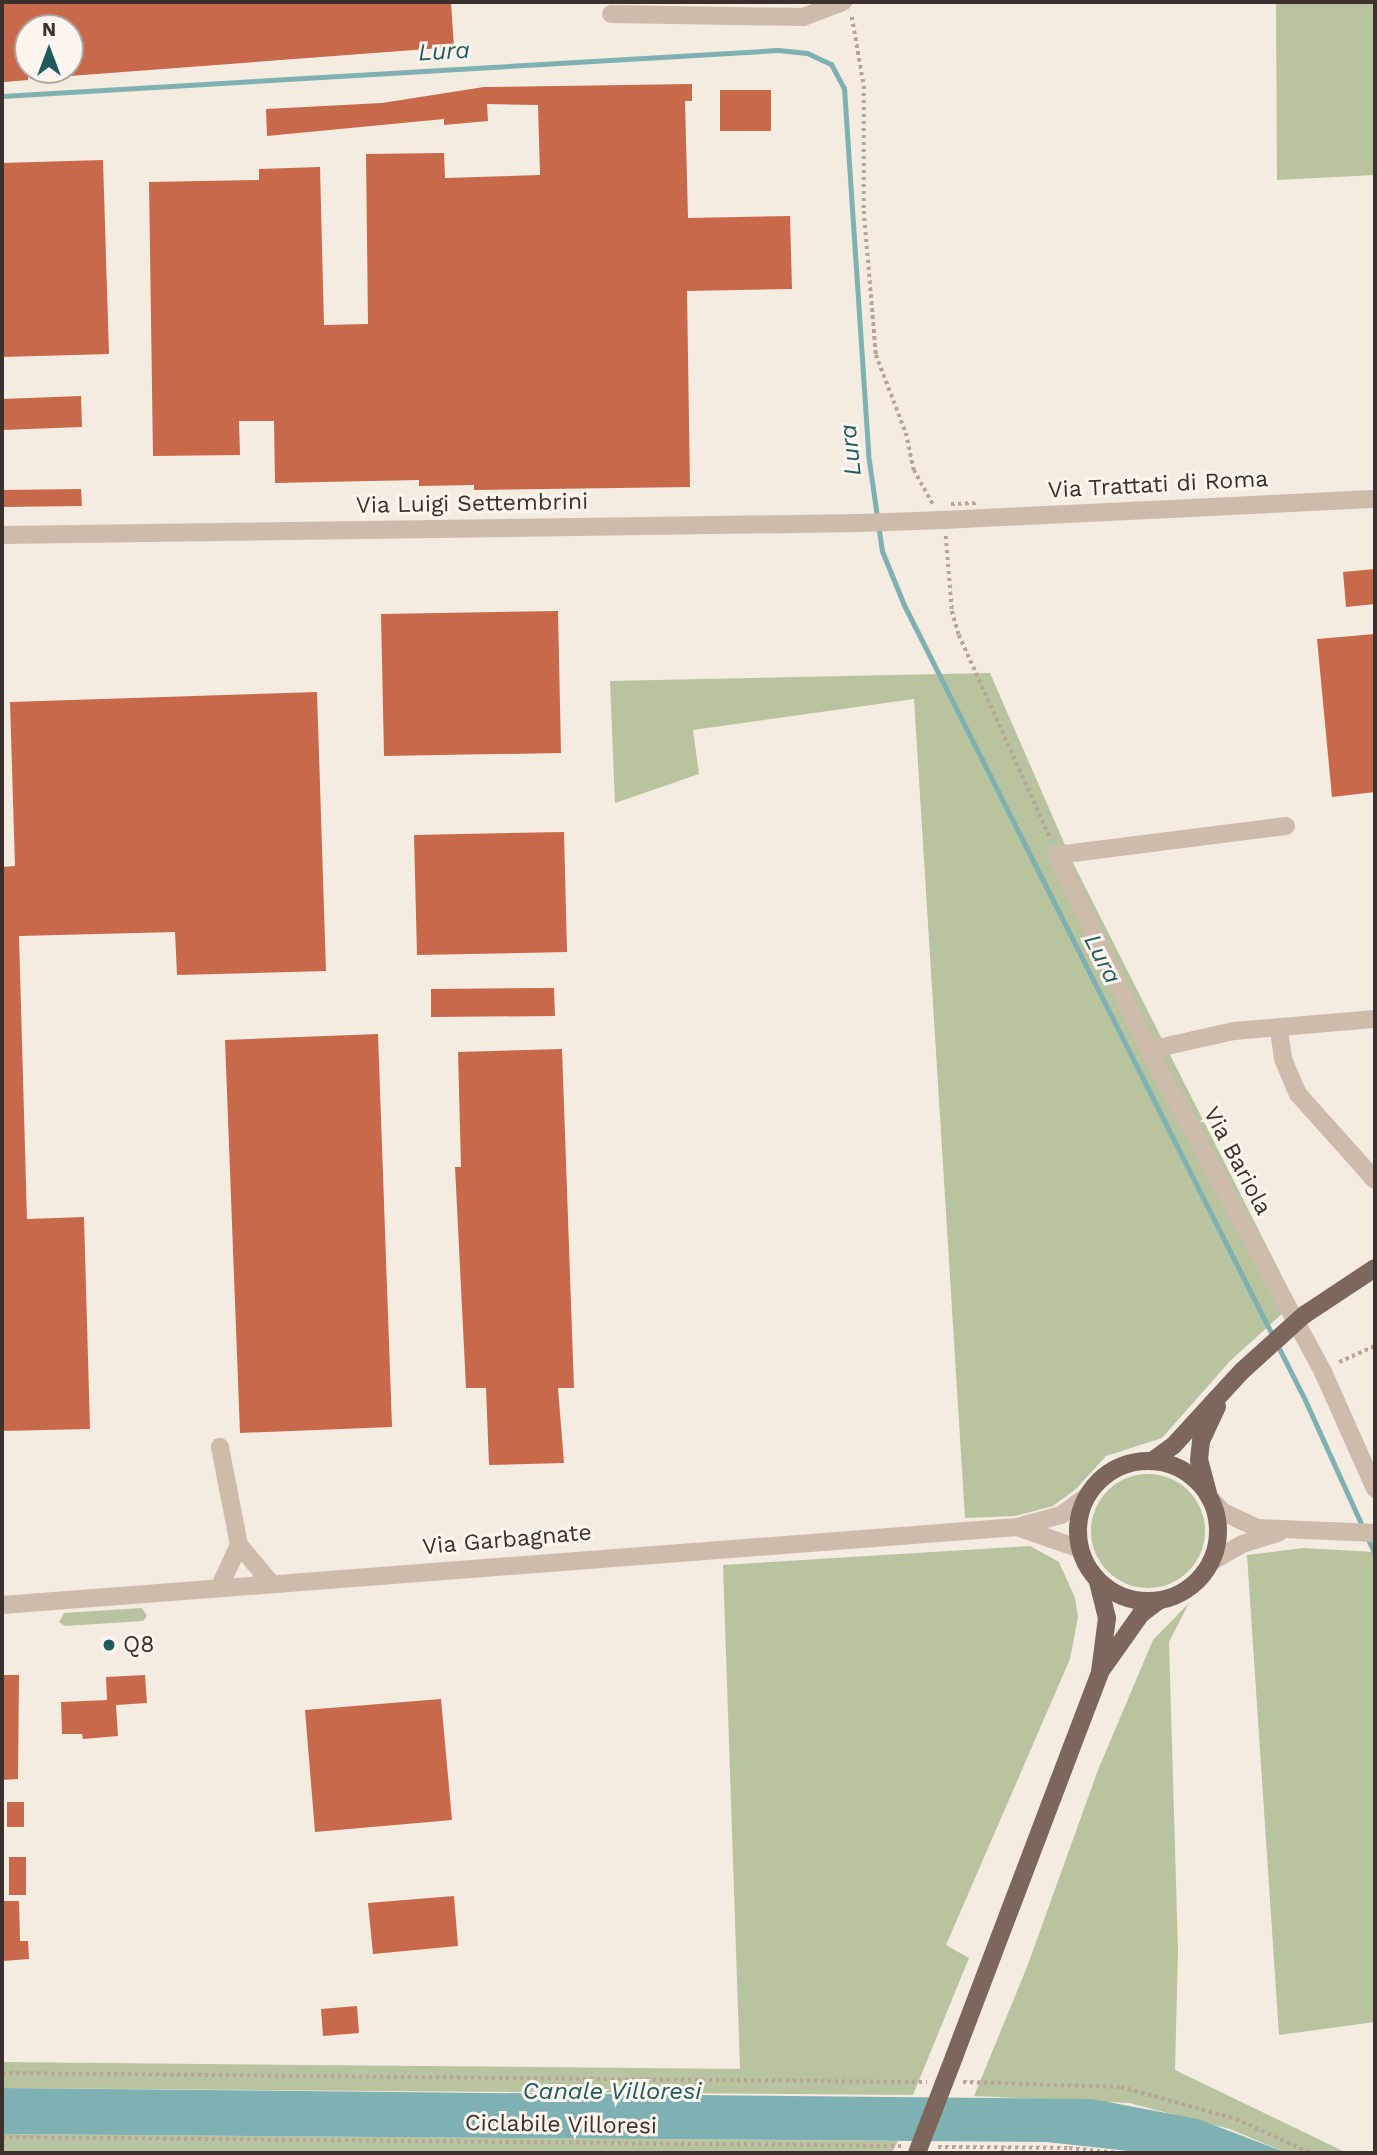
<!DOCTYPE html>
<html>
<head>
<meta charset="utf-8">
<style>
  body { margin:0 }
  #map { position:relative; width:1377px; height:2155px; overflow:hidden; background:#f4ebe1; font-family:"Work Sans",sans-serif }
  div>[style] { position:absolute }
  .green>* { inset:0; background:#b8c4a0 }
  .round { border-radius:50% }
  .water>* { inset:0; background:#7fb0b2 }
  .stream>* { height:5px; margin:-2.5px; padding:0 2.5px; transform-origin:2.5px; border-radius:2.5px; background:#7fb0b2 }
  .building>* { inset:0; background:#c8694b }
  .path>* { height:3.5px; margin-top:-1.75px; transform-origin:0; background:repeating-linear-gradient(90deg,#b9a596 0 3.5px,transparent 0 7px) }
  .minor>* { height:18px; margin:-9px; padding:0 9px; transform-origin:9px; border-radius:9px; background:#cdbbac }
  .major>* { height:18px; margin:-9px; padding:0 9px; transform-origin:9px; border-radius:9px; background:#7d675c }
  .major>.ring { margin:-9px; padding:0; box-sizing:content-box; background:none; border:18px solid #7d675c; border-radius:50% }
  .path-bridge>* { height:3.5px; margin-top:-1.75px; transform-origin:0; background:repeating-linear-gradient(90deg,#b9a596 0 3.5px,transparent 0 7px) }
  .minor-bridge>* { height:18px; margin:-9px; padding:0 9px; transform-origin:9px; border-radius:9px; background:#cdbbac }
  .major-bridge>* { height:18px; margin:-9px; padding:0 9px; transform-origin:9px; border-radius:9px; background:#7d675c }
  .dots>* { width:19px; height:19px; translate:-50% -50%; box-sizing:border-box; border:4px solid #fbf5ee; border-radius:50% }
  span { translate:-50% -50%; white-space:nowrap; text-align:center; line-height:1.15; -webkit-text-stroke:6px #fbf5ee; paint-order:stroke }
  .street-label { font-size:23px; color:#3b302b }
  .poi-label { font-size:23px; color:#3b302b }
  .left { translate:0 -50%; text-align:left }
  .water-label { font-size:24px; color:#1f5a5e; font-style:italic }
  .frame { position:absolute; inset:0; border:4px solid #3b302b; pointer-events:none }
  .north { position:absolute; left:14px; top:14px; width:70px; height:70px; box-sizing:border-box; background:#fbf5ee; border:2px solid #aea6a0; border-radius:50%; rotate:0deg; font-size:19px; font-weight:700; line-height:28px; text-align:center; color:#3b302b }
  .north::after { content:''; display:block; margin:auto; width:24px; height:32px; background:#1f5a5e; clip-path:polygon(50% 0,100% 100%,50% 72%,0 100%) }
</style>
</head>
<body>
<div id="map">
  <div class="green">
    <div style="clip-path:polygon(1276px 2px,1375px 2px,1375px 175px,1277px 180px)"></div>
    <div style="clip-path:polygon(990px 673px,1072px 861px,1295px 1302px,1230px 1361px,1162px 1438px,1106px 1456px,1076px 1489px,1053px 1506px,1015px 1516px,965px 1518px,914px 699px,693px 730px,699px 774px,615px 803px,610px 681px)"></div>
    <div class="round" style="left:1091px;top:1474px;width:114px;height:114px"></div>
    <div style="clip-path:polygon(1030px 1546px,1059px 1562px,1075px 1598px,1078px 1617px,1070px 1659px,946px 1945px,969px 1958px,913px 2095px,2px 2088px,2px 2062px,740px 2069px,723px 1565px)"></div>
    <div style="clip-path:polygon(1303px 1548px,1375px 1552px,1375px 2022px,1279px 2035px,1247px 1555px)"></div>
    <div style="clip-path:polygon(1189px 1603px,1169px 1642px,1178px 1951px,1175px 2070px,1347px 2153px,1287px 2153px,1230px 2129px,1129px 2103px,974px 2096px,1027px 1967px,1098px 1770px,1153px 1640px)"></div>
    <div style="clip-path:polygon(142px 1608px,147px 1616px,143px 1621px,65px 1626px,59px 1622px,64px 1613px)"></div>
    <div style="clip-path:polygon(2px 2134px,898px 2141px,892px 2153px,2px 2153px)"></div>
  </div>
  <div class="water">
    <div style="clip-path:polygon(2px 2088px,1092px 2099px,1198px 2119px,1287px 2153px,1148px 2153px,1046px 2142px,2px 2134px)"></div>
  </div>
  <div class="stream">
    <div style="left:2px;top:96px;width:777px;rotate:-3.39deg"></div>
    <div style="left:778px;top:50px;width:29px;rotate:6deg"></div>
    <div style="left:807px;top:53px;width:26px;rotate:25deg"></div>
    <div style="left:831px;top:64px;width:27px;rotate:62deg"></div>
    <div style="left:844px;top:88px;width:367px;rotate:86.2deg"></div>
    <div style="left:868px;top:454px;width:98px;rotate:81.8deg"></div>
    <div style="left:882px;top:551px;width:58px;rotate:67.8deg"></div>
    <div style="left:904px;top:605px;width:890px;rotate:63.23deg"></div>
    <div style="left:1305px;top:1400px;width:169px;rotate:65.6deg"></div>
  </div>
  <div class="building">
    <div style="clip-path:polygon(2px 2px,451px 2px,454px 47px,70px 76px,70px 28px,28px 28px,28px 80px,4px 82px)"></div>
    <div style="clip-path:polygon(692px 84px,692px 101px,685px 101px,688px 218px,790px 216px,792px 289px,687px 291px,690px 487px,474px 490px,474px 485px,419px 486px,419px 480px,275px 483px,274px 421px,239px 421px,240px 455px,153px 456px,149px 182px,259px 180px,259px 169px,320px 167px,324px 325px,368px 324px,366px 154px,444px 153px,445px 178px,540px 175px,538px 105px,487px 104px,488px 121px,444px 125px,444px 119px,267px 136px,266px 109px,382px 103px,484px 87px)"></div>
    <div style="clip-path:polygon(720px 90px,771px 90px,771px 131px,720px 131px)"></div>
    <div style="clip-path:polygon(103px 160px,109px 354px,2px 357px,2px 163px)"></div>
    <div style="clip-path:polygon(81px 396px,82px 427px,2px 430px,2px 399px)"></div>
    <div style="clip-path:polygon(81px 489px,82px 506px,2px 507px,2px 490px)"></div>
    <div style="clip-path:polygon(1375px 569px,1375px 604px,1346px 607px,1343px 572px)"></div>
    <div style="clip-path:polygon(558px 611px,561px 753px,384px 756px,381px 614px)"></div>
    <div style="clip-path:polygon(1375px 634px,1375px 792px,1332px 797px,1317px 639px)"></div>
    <div style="clip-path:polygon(317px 692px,326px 971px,177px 975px,175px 932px,19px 936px,27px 1219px,84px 1217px,90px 1429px,2px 1431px,2px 867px,15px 866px,10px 702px)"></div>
    <div style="clip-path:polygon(564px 832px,567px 952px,417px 955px,414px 835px)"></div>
    <div style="clip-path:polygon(554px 988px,555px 1016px,431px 1017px,431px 989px)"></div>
    <div style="clip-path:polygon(378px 1034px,392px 1427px,240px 1433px,225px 1040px)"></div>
    <div style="clip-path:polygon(562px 1049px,574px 1388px,558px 1388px,564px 1463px,489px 1465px,486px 1388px,466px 1388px,455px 1167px,461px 1167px,458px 1052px)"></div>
    <div style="clip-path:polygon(2px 1675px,19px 1675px,18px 1779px,2px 1780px)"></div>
    <div style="clip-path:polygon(145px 1675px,147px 1703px,116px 1705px,118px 1736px,83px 1739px,82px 1734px,62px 1734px,61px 1702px,107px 1700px,106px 1677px)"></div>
    <div style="clip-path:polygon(441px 1699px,452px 1820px,315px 1832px,305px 1710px)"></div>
    <div style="clip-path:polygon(7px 1802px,24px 1802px,24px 1827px,7px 1827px)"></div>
    <div style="clip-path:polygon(9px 1857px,26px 1857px,26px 1895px,9px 1895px)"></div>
    <div style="clip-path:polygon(454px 1896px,458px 1946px,373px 1954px,368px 1903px)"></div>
    <div style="clip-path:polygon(2px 1901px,19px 1901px,20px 1941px,28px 1941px,29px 1959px,3px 1961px)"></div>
    <div style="clip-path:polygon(357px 2006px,359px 2033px,323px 2036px,321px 2009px)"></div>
  </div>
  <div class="path">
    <div style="left:852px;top:17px;width:70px;rotate:80.1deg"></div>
    <div style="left:864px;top:86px;width:125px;rotate:90deg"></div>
    <div style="left:864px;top:211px;width:144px;rotate:85.2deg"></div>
    <div style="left:876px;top:355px;width:84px;rotate:69deg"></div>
    <div style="left:906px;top:433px;width:38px;rotate:78deg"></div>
    <div style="left:914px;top:470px;width:39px;rotate:61deg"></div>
    <div style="left:946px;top:536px;width:75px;rotate:85.4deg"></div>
    <div style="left:952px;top:611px;width:25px;rotate:74deg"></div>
    <div style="left:959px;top:635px;width:225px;rotate:65.8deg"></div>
    <div style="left:1339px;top:1362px;width:39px;rotate:-24deg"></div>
    <div style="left:2px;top:2073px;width:925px;rotate:0.56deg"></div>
    <div style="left:963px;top:2082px;width:158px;rotate:1.8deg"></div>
    <div style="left:1121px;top:2087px;width:119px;rotate:15.5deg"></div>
    <div style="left:1236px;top:2119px;width:82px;rotate:24.4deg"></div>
    <div style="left:2px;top:2137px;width:901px;rotate:0.57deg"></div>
    <div style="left:938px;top:2147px;width:131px;rotate:0.4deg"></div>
    <div style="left:1069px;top:2148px;width:50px;rotate:5.7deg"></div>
    <div style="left:1001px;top:2153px;width:8px;rotate:-50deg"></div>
  </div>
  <div class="minor">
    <div style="left:611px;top:14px;width:192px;rotate:0.9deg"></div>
    <div style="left:803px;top:17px;width:43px;rotate:-20.6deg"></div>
    <div style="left:943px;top:520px;width:433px;rotate:-2.8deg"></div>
    <div style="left:2px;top:535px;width:858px;rotate:-0.8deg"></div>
    <div style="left:1286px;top:826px;width:231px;rotate:172.8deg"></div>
    <div style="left:1057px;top:855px;width:216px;rotate:64.7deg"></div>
    <div style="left:1149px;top:1050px;width:366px;rotate:61.6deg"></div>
    <div style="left:1323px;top:1372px;width:128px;rotate:66deg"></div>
    <div style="left:1279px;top:1030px;width:29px;rotate:82deg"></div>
    <div style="left:1283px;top:1059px;width:38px;rotate:67deg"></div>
    <div style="left:1298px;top:1094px;width:115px;rotate:48.2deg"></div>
    <div style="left:1149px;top:1050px;width:87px;rotate:-12.6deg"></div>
    <div style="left:1234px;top:1031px;width:142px;rotate:-4.9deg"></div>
    <div style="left:1208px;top:1496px;width:22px;rotate:47deg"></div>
    <div style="left:1223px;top:1512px;width:38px;rotate:25deg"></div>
    <div style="left:1258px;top:1528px;width:117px;rotate:2.4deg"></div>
    <div style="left:1017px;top:1527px;width:67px;rotate:19.2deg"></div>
    <div style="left:239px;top:1545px;width:51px;rotate:49.8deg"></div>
    <div style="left:1211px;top:1562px;width:36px;rotate:-30deg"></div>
    <div style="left:1242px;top:1544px;width:38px;rotate:-17deg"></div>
    <div style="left:219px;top:1588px;width:47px;rotate:-65.1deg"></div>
    <div style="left:239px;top:1545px;width:100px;rotate:-101deg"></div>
    <div style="left:2px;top:1605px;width:1018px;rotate:-4.39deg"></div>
    <div style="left:1017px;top:1527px;width:46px;rotate:-15.3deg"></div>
    <div style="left:1061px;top:1515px;width:31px;rotate:-36deg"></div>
  </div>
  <div class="major">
    <div style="left:1304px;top:1315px;width:85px;rotate:-33.5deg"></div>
    <div style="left:1152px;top:1461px;width:26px;rotate:-36deg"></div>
    <div style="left:1173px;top:1446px;width:102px;rotate:-47.4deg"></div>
    <div class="ring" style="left:1078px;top:1461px;width:122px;height:122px"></div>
    <div style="left:1208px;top:1493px;width:34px;rotate:-105deg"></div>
    <div style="left:1199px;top:1460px;width:19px;rotate:-84deg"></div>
    <div style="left:1201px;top:1441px;width:38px;rotate:-65deg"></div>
    <div style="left:1102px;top:1669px;width:67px;rotate:-54.7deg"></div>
    <div style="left:1141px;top:1614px;width:21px;rotate:-37deg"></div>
    <div style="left:954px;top:2057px;width:412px;rotate:-69.2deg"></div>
    <div style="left:1100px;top:1672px;width:54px;rotate:-82.6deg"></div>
    <div style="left:1107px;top:1618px;width:38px;rotate:-104deg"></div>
  </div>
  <div class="path-bridge">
    <div style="left:951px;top:504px;width:26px;rotate:-2deg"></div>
  </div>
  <div class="minor-bridge">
    <div style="left:860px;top:523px;width:83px;rotate:-2.1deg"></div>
  </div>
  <div class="major-bridge">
    <div style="left:1242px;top:1371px;width:84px;rotate:-42.1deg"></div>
    <div style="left:917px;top:2153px;width:103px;rotate:-68.9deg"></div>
  </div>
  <div class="dots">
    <div style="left:109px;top:1645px;background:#1f5a5e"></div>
  </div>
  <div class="street-label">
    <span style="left:1158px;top:485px;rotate:-3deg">Via Trattati di Roma</span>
    <span style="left:472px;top:504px;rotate:-1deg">Via Luigi Settembrini</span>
    <span style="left:1237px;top:1161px;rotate:62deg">Via Bariola</span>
    <span style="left:507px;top:1540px;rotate:-5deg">Via Garbagnate</span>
    <span style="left:561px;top:2125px;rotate:1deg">Ciclabile Villoresi</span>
  </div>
  <div class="poi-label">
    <span class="left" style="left:123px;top:1645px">Q8</span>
  </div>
  <div class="water-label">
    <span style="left:444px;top:52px;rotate:-3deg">Lura</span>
    <span style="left:851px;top:450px;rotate:-96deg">Lura</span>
    <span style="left:1102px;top:959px;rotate:63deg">Lura</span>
    <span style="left:612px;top:2092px">Canale Villoresi</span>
  </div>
  <div class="frame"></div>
  <div class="north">N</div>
</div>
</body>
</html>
